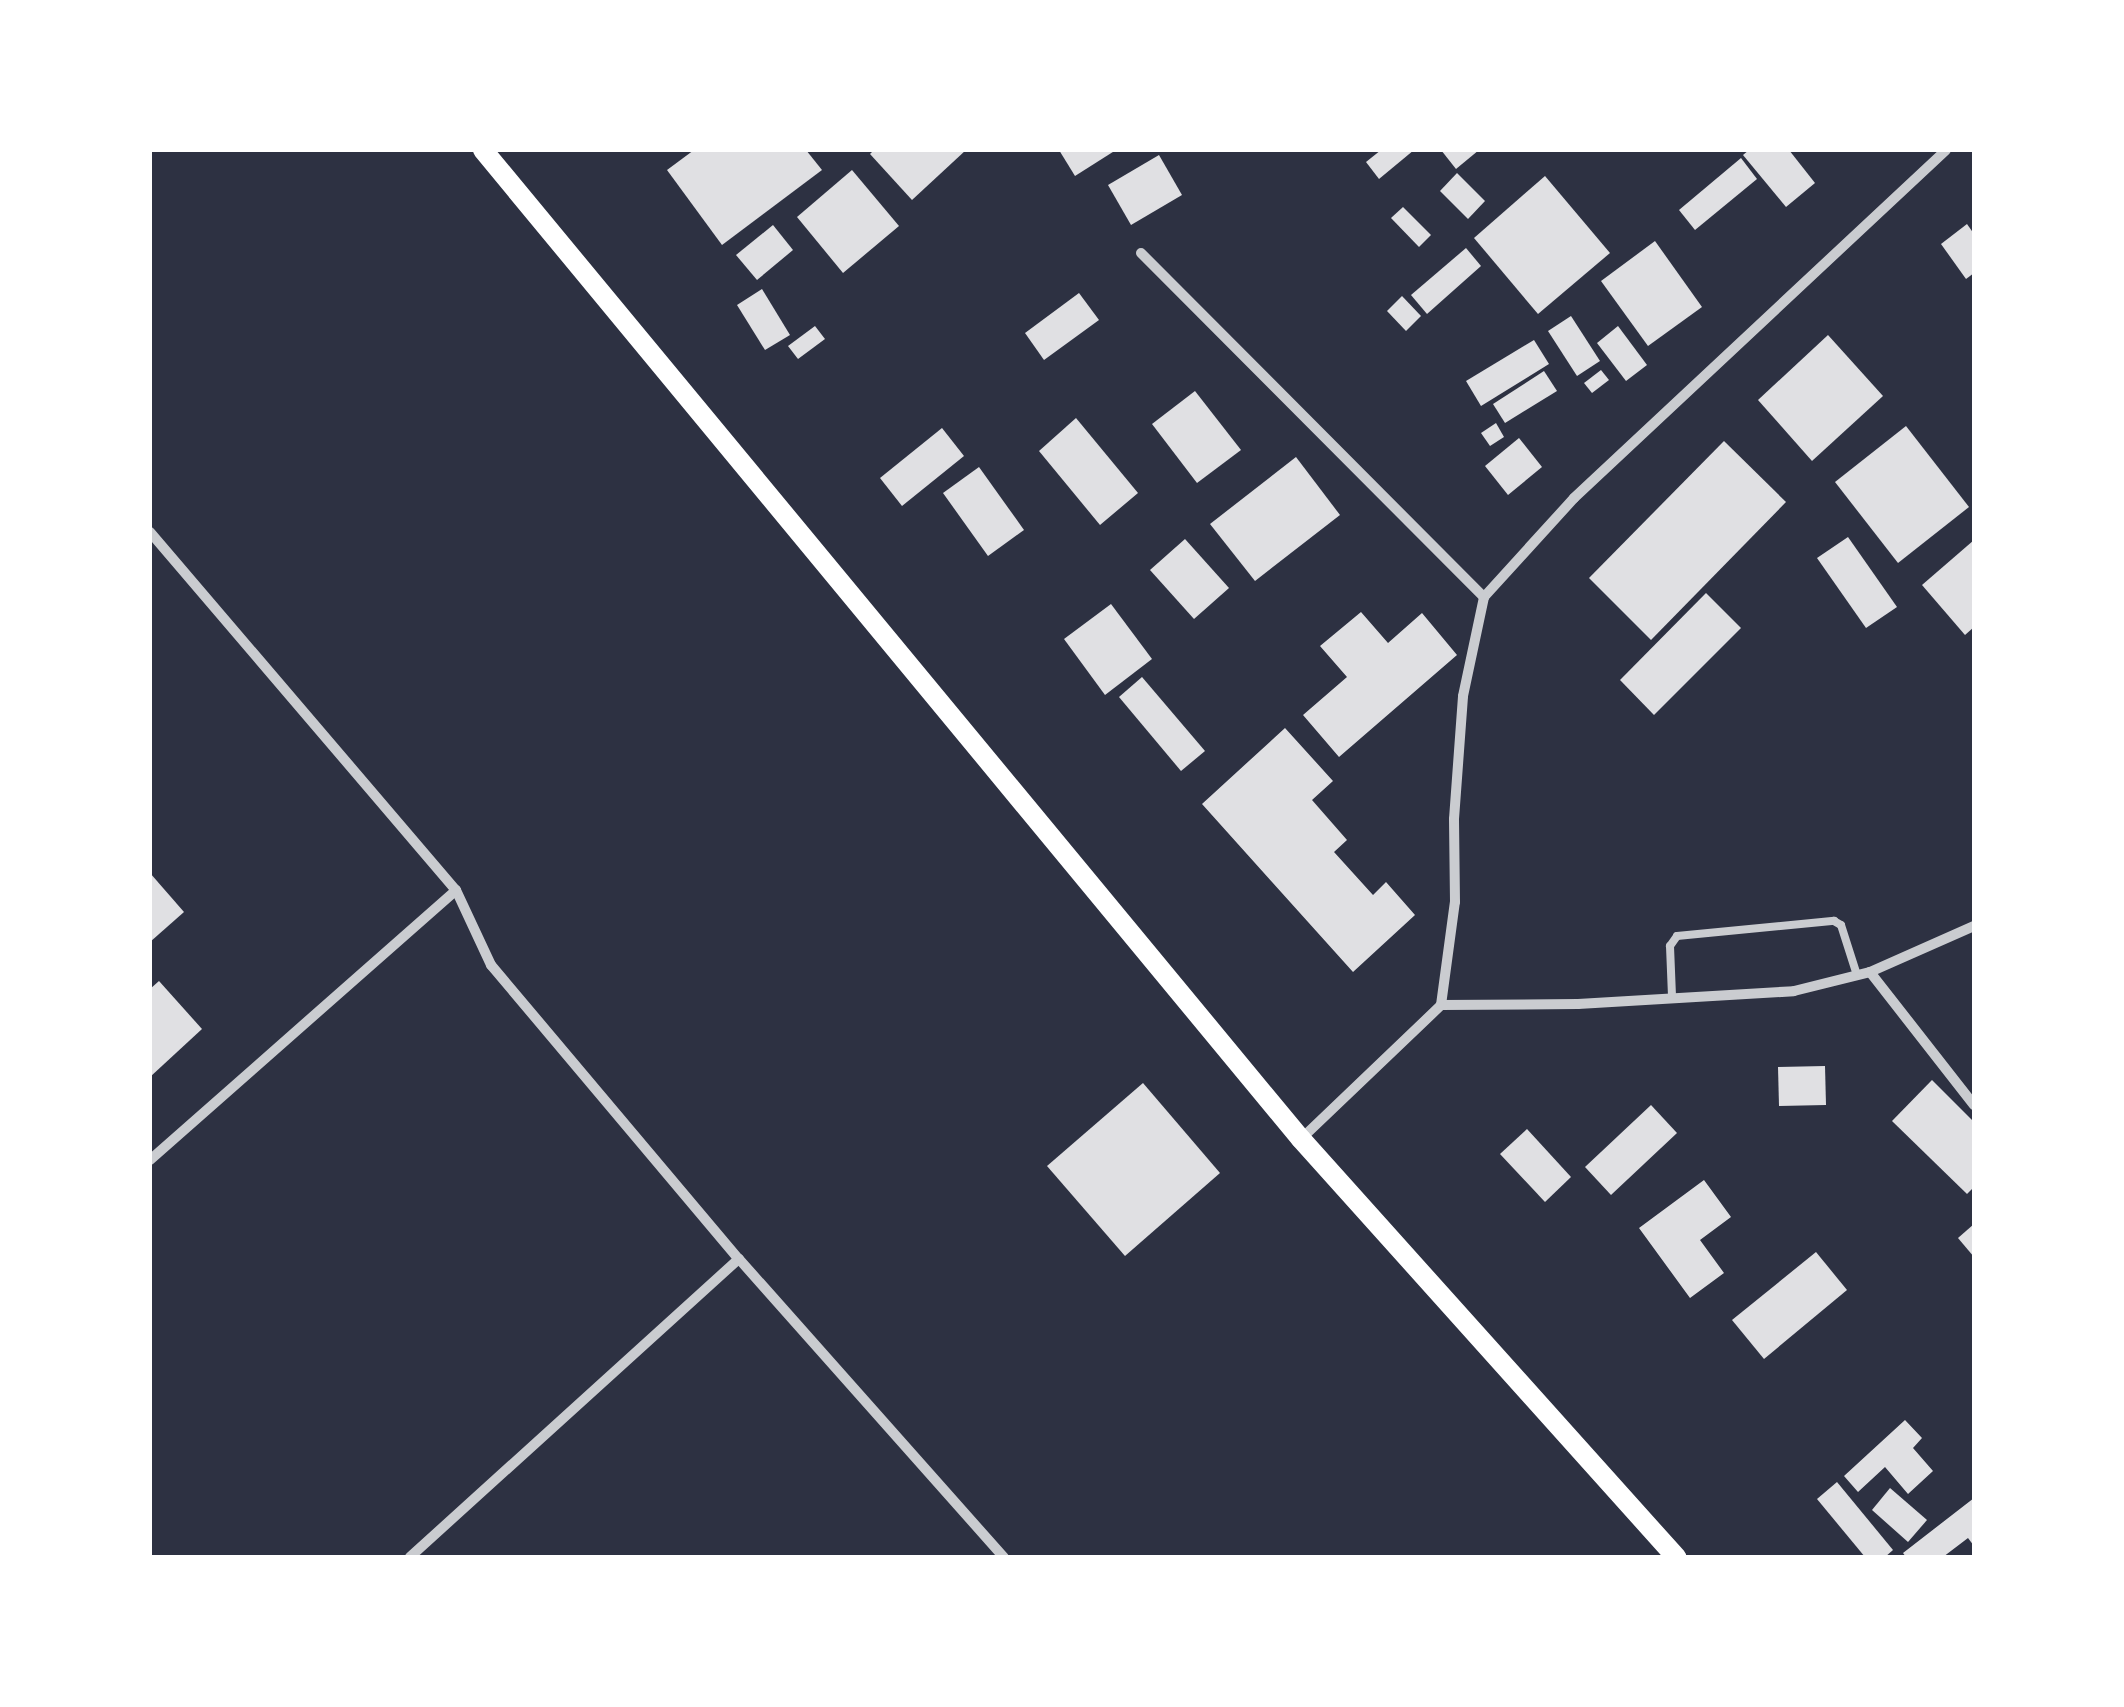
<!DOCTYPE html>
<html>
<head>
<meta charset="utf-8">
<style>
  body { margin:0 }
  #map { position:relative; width:2124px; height:1707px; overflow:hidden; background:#2d3142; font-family:"DejaVu Sans",sans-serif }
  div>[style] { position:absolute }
  .building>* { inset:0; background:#e0e0e3 }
  .service>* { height:8px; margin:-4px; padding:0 4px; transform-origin:4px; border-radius:4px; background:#caccd0 }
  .minor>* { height:10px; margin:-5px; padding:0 5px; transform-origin:5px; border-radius:5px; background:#caccd0 }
  .secondary>* { height:20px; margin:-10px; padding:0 10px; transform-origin:10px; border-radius:10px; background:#fff }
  span { translate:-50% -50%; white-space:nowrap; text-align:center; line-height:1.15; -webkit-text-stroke:8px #fff; paint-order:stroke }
  .frame { position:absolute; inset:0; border:152px solid #fff; pointer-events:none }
</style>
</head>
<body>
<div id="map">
  <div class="building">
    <div style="clip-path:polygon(694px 150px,806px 150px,822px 170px,722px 245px,667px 170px)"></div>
    <div style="clip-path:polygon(874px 150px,966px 150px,912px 200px,870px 154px)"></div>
    <div style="clip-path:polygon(1059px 150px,1116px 150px,1075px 176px)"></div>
    <div style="clip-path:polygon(1381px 150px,1414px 150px,1379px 179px,1366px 162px)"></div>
    <div style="clip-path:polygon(1441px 150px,1479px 150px,1456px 169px)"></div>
    <div style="clip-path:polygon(1749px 150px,1789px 150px,1815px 183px,1786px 207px,1743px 155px)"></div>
    <div style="clip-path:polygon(1159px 155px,1182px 195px,1131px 225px,1108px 185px)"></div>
    <div style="clip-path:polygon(1741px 158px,1757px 179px,1695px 230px,1679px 210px)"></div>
    <div style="clip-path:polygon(852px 170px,899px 226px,843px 273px,797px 217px)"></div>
    <div style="clip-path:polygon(1457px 173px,1485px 201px,1468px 219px,1440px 191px)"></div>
    <div style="clip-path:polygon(1545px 176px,1610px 253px,1538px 314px,1474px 238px)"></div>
    <div style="clip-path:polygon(1403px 207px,1431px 235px,1419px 247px,1391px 218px)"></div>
    <div style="clip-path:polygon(1967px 224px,1974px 234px,1974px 273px,1966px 279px,1941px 244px)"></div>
    <div style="clip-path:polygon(773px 225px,793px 250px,757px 280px,736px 255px)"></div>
    <div style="clip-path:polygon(1655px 241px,1702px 307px,1648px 346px,1601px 281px)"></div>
    <div style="clip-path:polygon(1466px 248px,1481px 266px,1427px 314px,1411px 295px)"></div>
    <div style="clip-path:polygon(762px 289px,790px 335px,765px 350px,737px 305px)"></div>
    <div style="clip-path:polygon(1079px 293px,1099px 320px,1044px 360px,1025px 333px)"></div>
    <div style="clip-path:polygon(1402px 296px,1421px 316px,1406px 331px,1387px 311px)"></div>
    <div style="clip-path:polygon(1571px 316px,1600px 361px,1577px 376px,1548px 331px)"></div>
    <div style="clip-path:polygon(815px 326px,825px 339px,798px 359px,788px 346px)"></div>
    <div style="clip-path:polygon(1618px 326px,1647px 365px,1626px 381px,1597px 343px)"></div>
    <div style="clip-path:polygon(1828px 335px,1883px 396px,1812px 461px,1758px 400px)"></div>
    <div style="clip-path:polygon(1534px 340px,1549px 364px,1481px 406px,1466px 381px)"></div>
    <div style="clip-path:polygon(1601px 370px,1609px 380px,1592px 393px,1584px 383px)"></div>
    <div style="clip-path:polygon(1544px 371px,1557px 391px,1505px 423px,1493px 404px)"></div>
    <div style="clip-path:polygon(1195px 391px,1241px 450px,1197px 483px,1152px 424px)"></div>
    <div style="clip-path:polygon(1076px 418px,1138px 493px,1100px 525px,1039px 451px)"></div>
    <div style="clip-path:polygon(1496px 423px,1504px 437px,1490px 446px,1481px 433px)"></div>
    <div style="clip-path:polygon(1906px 426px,1969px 507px,1898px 563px,1835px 482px)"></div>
    <div style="clip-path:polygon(942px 428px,964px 456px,902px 506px,880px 478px)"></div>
    <div style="clip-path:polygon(1519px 438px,1542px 467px,1508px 495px,1485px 466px)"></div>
    <div style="clip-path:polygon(1724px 441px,1786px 502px,1651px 640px,1589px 578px)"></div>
    <div style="clip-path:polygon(1296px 457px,1340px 515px,1255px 581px,1210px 524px)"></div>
    <div style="clip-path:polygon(979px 467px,1024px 530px,988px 556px,943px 493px)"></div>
    <div style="clip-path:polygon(1848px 537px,1897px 607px,1866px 628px,1817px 558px)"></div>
    <div style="clip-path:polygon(1185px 539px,1229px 588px,1194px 619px,1150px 570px)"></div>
    <div style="clip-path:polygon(1974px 540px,1974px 627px,1965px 635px,1922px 585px)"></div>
    <div style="clip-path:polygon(1706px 593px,1741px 628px,1654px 715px,1620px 680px)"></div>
    <div style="clip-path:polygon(1111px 604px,1152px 659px,1105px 695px,1064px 639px)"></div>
    <div style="clip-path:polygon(1361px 612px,1388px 643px,1422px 613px,1457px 655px,1339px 757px,1303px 715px,1347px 677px,1320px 646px)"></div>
    <div style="clip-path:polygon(1142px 677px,1205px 751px,1181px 771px,1119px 697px)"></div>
    <div style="clip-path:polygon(1285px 728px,1333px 781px,1312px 800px,1347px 840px,1334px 852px,1373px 895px,1386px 882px,1415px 915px,1353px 972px,1202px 804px)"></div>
    <div style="clip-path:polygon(150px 873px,184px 912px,150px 942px)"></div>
    <div style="clip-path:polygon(159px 981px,202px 1029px,150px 1077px,150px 989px)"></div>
    <div style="clip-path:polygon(1825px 1066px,1826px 1105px,1779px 1106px,1778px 1067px)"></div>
    <div style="clip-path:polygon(1932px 1080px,1974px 1122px,1974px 1187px,1967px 1194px,1892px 1121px)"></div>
    <div style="clip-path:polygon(1143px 1083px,1220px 1173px,1125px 1256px,1047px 1166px)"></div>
    <div style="clip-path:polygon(1651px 1105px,1677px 1133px,1611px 1195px,1585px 1167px)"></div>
    <div style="clip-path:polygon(1527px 1129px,1571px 1177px,1545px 1202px,1500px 1154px)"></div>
    <div style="clip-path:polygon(1704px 1180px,1731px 1217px,1700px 1240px,1724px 1273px,1690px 1298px,1639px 1228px)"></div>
    <div style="clip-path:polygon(1974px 1224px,1974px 1257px,1958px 1238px)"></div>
    <div style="clip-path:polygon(1816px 1252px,1847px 1290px,1764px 1359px,1732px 1320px)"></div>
    <div style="clip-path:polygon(1905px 1420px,1922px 1438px,1913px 1448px,1933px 1471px,1908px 1494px,1885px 1467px,1858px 1492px,1844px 1476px)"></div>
    <div style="clip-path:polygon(1837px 1482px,1893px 1550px,1885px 1557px,1865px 1557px,1817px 1499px)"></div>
    <div style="clip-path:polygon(1890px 1488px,1927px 1520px,1908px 1542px,1872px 1510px)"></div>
    <div style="clip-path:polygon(1974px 1498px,1974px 1546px,1968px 1538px,1943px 1557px,1906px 1557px,1903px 1553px)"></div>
  </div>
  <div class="service">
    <div style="left:1672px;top:996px;width:50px;rotate:-92.3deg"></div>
    <div style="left:1670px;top:946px;width:12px;rotate:-55deg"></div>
    <div style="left:1677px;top:936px;width:158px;rotate:-5.5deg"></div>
    <div style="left:1834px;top:921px;width:8px;rotate:30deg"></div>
    <div style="left:1841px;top:925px;width:52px;rotate:72.3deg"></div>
  </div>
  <div class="minor">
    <div style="left:1141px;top:253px;width:486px;rotate:45.1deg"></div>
    <div style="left:150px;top:532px;width:471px;rotate:49.5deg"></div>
    <div style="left:456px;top:890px;width:83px;rotate:65deg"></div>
    <div style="left:491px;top:965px;width:385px;rotate:49.9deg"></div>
    <div style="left:739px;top:1259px;width:399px;rotate:48.4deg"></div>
    <div style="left:1870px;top:972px;width:169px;rotate:52deg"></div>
    <div style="left:1441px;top:1005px;width:137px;rotate:-0.4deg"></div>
    <div style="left:1578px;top:1004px;width:216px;rotate:-3.4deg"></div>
    <div style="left:1794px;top:991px;width:78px;rotate:-14deg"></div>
    <div style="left:1870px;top:972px;width:114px;rotate:-23.9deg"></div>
    <div style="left:1301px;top:1139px;width:194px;rotate:-43.7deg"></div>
    <div style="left:1441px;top:1005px;width:104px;rotate:-82.3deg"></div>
    <div style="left:1455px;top:902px;width:83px;rotate:-90.7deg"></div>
    <div style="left:1454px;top:819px;width:123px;rotate:-85.8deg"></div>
    <div style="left:1463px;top:696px;width:101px;rotate:-78deg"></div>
    <div style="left:1484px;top:597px;width:134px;rotate:-47.7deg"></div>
    <div style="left:1574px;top:498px;width:509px;rotate:-43.09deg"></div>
    <div style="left:150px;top:1160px;width:408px;rotate:-41.4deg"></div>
    <div style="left:410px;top:1557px;width:444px;rotate:-42.2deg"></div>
  </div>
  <div class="secondary">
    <div style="left:483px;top:150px;width:1283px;rotate:50.41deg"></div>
    <div style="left:1301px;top:1139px;width:562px;rotate:48.1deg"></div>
  </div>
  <div class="frame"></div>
</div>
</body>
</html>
